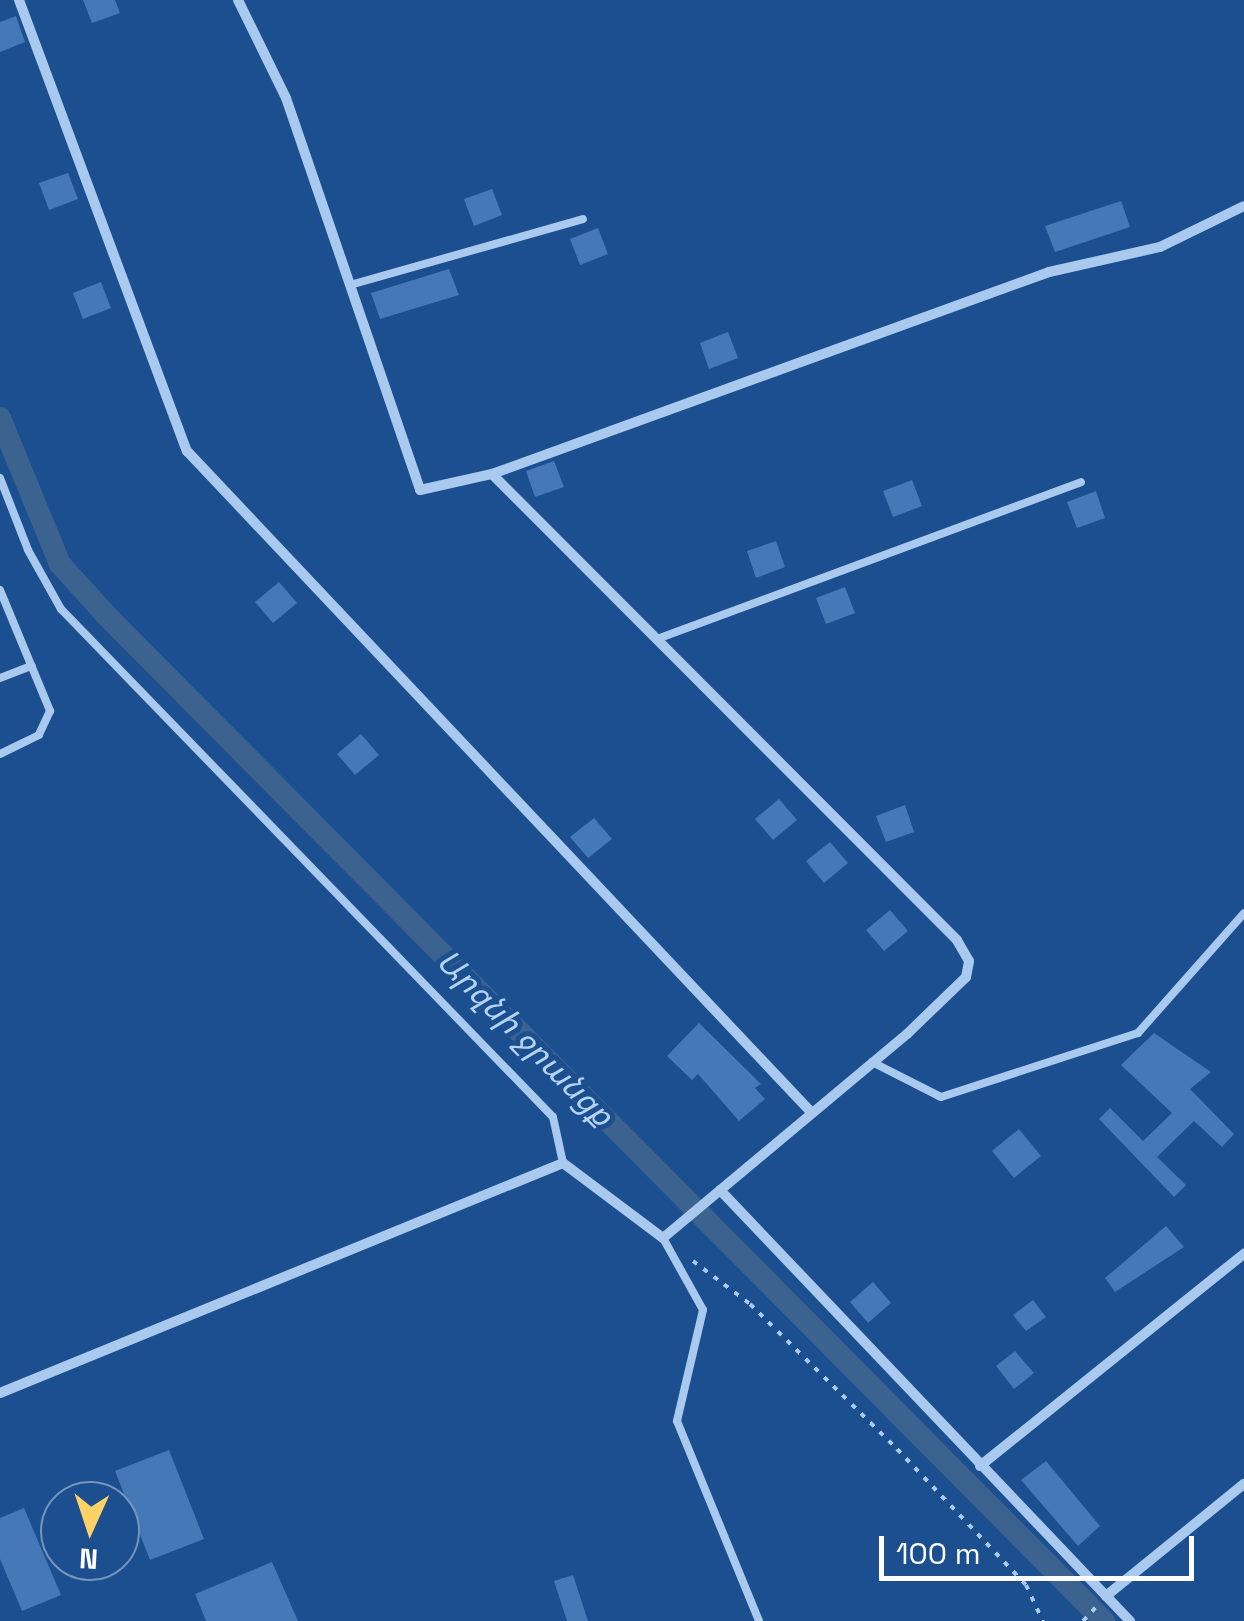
<!DOCTYPE html>
<html>
<head>
<meta charset="utf-8">
<style>
  body { margin:0 }
  #map { position:relative; width:1244px; height:1621px; overflow:hidden; background:#1b4f8f; font-family:"Space Grotesk","Noto Sans Armenian",sans-serif }
  div>[style] { position:absolute }
  .canal>* { height:22px; margin:-11px; padding:0 11px; transform-origin:11px; border-radius:11px; background:#3c6290 }
  .building>* { inset:0; background:#4478b7 }
  .path>* { height:4px; margin-top:-2px; transform-origin:0; background:repeating-linear-gradient(90deg,#a9c9ee 0 5px,transparent 0 13px) }
  .lane>* { height:8px; margin:-4px; padding:0 4px; transform-origin:4px; border-radius:4px; background:#a9c9ee }
  .street>* { height:10px; margin:-5px; padding:0 5px; transform-origin:5px; border-radius:5px; background:#a9c9ee }
  span { translate:-50% -50%; white-space:nowrap; text-align:center; line-height:1.15; -webkit-text-stroke:10px #1b4f8f; paint-order:stroke }
  .water-label { font-size:32px; color:#b5d3f5; font-style:italic }
  .north { position:absolute; left:40px; top:1481px; width:100px; height:100px; box-sizing:border-box; background:#1b4f8f; border:2px solid #7695bc; border-radius:50%; rotate:183deg; font-size:28px; font-weight:700; line-height:40px; text-align:center; color:#fff }
  .north::after { content:''; display:block; margin:auto; width:35px; height:45px; background:#ffd166; clip-path:polygon(50% 0,100% 100%,50% 72%,0 100%) }
  .scale { position:absolute; left:879px; top:1536px; width:315px; height:45px; box-sizing:border-box; border:5px solid #fff; border-top:0; padding-left:12px; font-size:30px; line-height:35px; white-space:nowrap; color:#fff; -webkit-text-stroke:8px #1b4f8f; paint-order:stroke }
</style>
</head>
<body>
<div id="map">
  <div class="canal">
    <div style="left:0;top:418px;width:158px;rotate:67.7deg"></div>
    <div style="left:60px;top:564px;width:70px;rotate:47.9deg"></div>
    <div style="left:107px;top:616px;width:1416px;rotate:45.23deg"></div>
  </div>
  <div class="building">
    <div style="clip-path:polygon(83px 0,115px 0,120px 13px,92px 23px)"></div>
    <div style="clip-path:polygon(16px 16px,25px 42px,0 52px,0 22px)"></div>
    <div style="clip-path:polygon(68px 173px,78px 199px,49px 210px,39px 183px)"></div>
    <div style="clip-path:polygon(492px 189px,502px 215px,474px 226px,464px 199px)"></div>
    <div style="clip-path:polygon(1121px 201px,1130px 227px,1055px 252px,1045px 226px)"></div>
    <div style="clip-path:polygon(598px 228px,608px 254px,580px 265px,570px 239px)"></div>
    <div style="clip-path:polygon(449px 269px,459px 295px,380px 319px,371px 293px)"></div>
    <div style="clip-path:polygon(101px 282px,111px 308px,83px 319px,73px 293px)"></div>
    <div style="clip-path:polygon(728px 332px,738px 358px,709px 369px,700px 343px)"></div>
    <div style="clip-path:polygon(554px 461px,564px 487px,535px 497px,526px 471px)"></div>
    <div style="clip-path:polygon(912px 480px,922px 506px,893px 517px,883px 491px)"></div>
    <div style="clip-path:polygon(1096px 491px,1105px 518px,1077px 528px,1067px 502px)"></div>
    <div style="clip-path:polygon(776px 541px,785px 567px,756px 578px,747px 551px)"></div>
    <div style="clip-path:polygon(279px 582px,297px 603px,273px 623px,255px 602px)"></div>
    <div style="clip-path:polygon(845px 587px,855px 613px,826px 624px,816px 598px)"></div>
    <div style="clip-path:polygon(361px 734px,379px 755px,355px 775px,337px 754px)"></div>
    <div style="clip-path:polygon(779px 799px,797px 820px,773px 840px,755px 819px)"></div>
    <div style="clip-path:polygon(905px 805px,914px 832px,886px 842px,876px 816px)"></div>
    <div style="clip-path:polygon(594px 818px,612px 839px,588px 858px,570px 837px)"></div>
    <div style="clip-path:polygon(830px 842px,848px 863px,824px 883px,806px 861px)"></div>
    <div style="clip-path:polygon(890px 910px,908px 931px,884px 951px,866px 930px)"></div>
    <div style="clip-path:polygon(699px 1023px,761px 1084px,755px 1088px,765px 1099px,739px 1121px,698px 1074px,692px 1080px,667px 1056px)"></div>
    <div style="clip-path:polygon(1154px 1033px,1211px 1072px,1190px 1089px,1234px 1134px,1222px 1147px,1194px 1121px,1157px 1157px,1186px 1185px,1174px 1197px,1099px 1119px,1110px 1108px,1143px 1141px,1172px 1113px,1121px 1065px)"></div>
    <div style="clip-path:polygon(1019px 1129px,1041px 1156px,1014px 1178px,992px 1151px)"></div>
    <div style="clip-path:polygon(1166px 1226px,1184px 1247px,1115px 1292px,1105px 1278px)"></div>
    <div style="clip-path:polygon(873px 1282px,891px 1303px,868px 1323px,850px 1302px)"></div>
    <div style="clip-path:polygon(1033px 1300px,1046px 1317px,1026px 1331px,1013px 1315px)"></div>
    <div style="clip-path:polygon(1015px 1351px,1034px 1373px,1014px 1389px,996px 1366px)"></div>
    <div style="clip-path:polygon(169px 1450px,204px 1539px,150px 1560px,115px 1471px)"></div>
    <div style="clip-path:polygon(1046px 1461px,1100px 1526px,1078px 1546px,1021px 1480px)"></div>
    <div style="clip-path:polygon(24px 1508px,61px 1595px,22px 1611px,0 1559px,0 1518px)"></div>
    <div style="clip-path:polygon(272px 1562px,298px 1621px,206px 1621px,195px 1594px)"></div>
    <div style="clip-path:polygon(573px 1575px,588px 1621px,567px 1621px,554px 1581px)"></div>
  </div>
  <div class="path">
    <div style="left:693px;top:1261px;width:71px;rotate:37deg"></div>
    <div style="left:750px;top:1304px;width:206px;rotate:44.6deg"></div>
    <div style="left:897px;top:1449px;width:187px;rotate:46.5deg"></div>
    <div style="left:1026px;top:1585px;width:40px;rotate:65deg"></div>
    <div style="left:1083px;top:1621px;width:19px;rotate:-47deg"></div>
  </div>
  <div class="lane">
    <div style="left:350px;top:285px;width:242px;rotate:-15.8deg"></div>
    <div style="left:0;top:478px;width:77px;rotate:68.7deg"></div>
    <div style="left:28px;top:550px;width:68px;rotate:60.8deg"></div>
    <div style="left:61px;top:609px;width:707px;rotate:45.92deg"></div>
    <div style="left:553px;top:1117px;width:47px;rotate:77.7deg"></div>
    <div style="left:0;top:590px;width:131px;rotate:67.5deg"></div>
    <div style="left:50px;top:711px;width:26px;rotate:115deg"></div>
    <div style="left:39px;top:735px;width:43px;rotate:154deg"></div>
    <div style="left:657px;top:639px;width:452px;rotate:-20.3deg"></div>
    <div style="left:0;top:678px;width:34px;rotate:-21deg"></div>
    <div style="left:872px;top:1062px;width:77px;rotate:26.9deg"></div>
    <div style="left:941px;top:1097px;width:207px;rotate:-18deg"></div>
    <div style="left:1138px;top:1033px;width:160px;rotate:-48.5deg"></div>
    <div style="left:663px;top:1238px;width:82px;rotate:60.9deg"></div>
    <div style="left:703px;top:1310px;width:114px;rotate:103.2deg"></div>
    <div style="left:677px;top:1421px;width:216px;rotate:67.7deg"></div>
  </div>
  <div class="street">
    <div style="left:19px;top:0;width:481px;rotate:69.6deg"></div>
    <div style="left:187px;top:451px;width:908px;rotate:46.65deg"></div>
    <div style="left:238px;top:0;width:109px;rotate:63.9deg"></div>
    <div style="left:286px;top:98px;width:414px;rotate:71.1deg"></div>
    <div style="left:420px;top:490px;width:74px;rotate:-12.5deg"></div>
    <div style="left:492px;top:474px;width:592px;rotate:-19.93deg"></div>
    <div style="left:1049px;top:272px;width:114px;rotate:-12.7deg"></div>
    <div style="left:1160px;top:247px;width:93px;rotate:-26deg"></div>
    <div style="left:720px;top:1190px;width:595px;rotate:46.43deg"></div>
    <div style="left:0;top:1393px;width:608px;rotate:-22.22deg"></div>
    <div style="left:563px;top:1163px;width:125px;rotate:36.9deg"></div>
    <div style="left:663px;top:1238px;width:318px;rotate:-39.9deg"></div>
    <div style="left:907px;top:1034px;width:82px;rotate:-44deg"></div>
    <div style="left:966px;top:977px;width:16px;rotate:-79deg"></div>
    <div style="left:969px;top:961px;width:24px;rotate:-120deg"></div>
    <div style="left:957px;top:940px;width:658px;rotate:-134.94deg"></div>
    <div style="left:980px;top:1466px;width:339px;rotate:-38.8deg"></div>
    <div style="left:1106px;top:1596px;width:178px;rotate:-39.1deg"></div>
  </div>
  <div class="water-label">
    <span style="left:525px;top:1038px;rotate:45deg">Արզնի ջրանցք</span>
  </div>
  <div class="north">N</div>
  <div class="scale">100 m</div>
</div>
</body>
</html>
